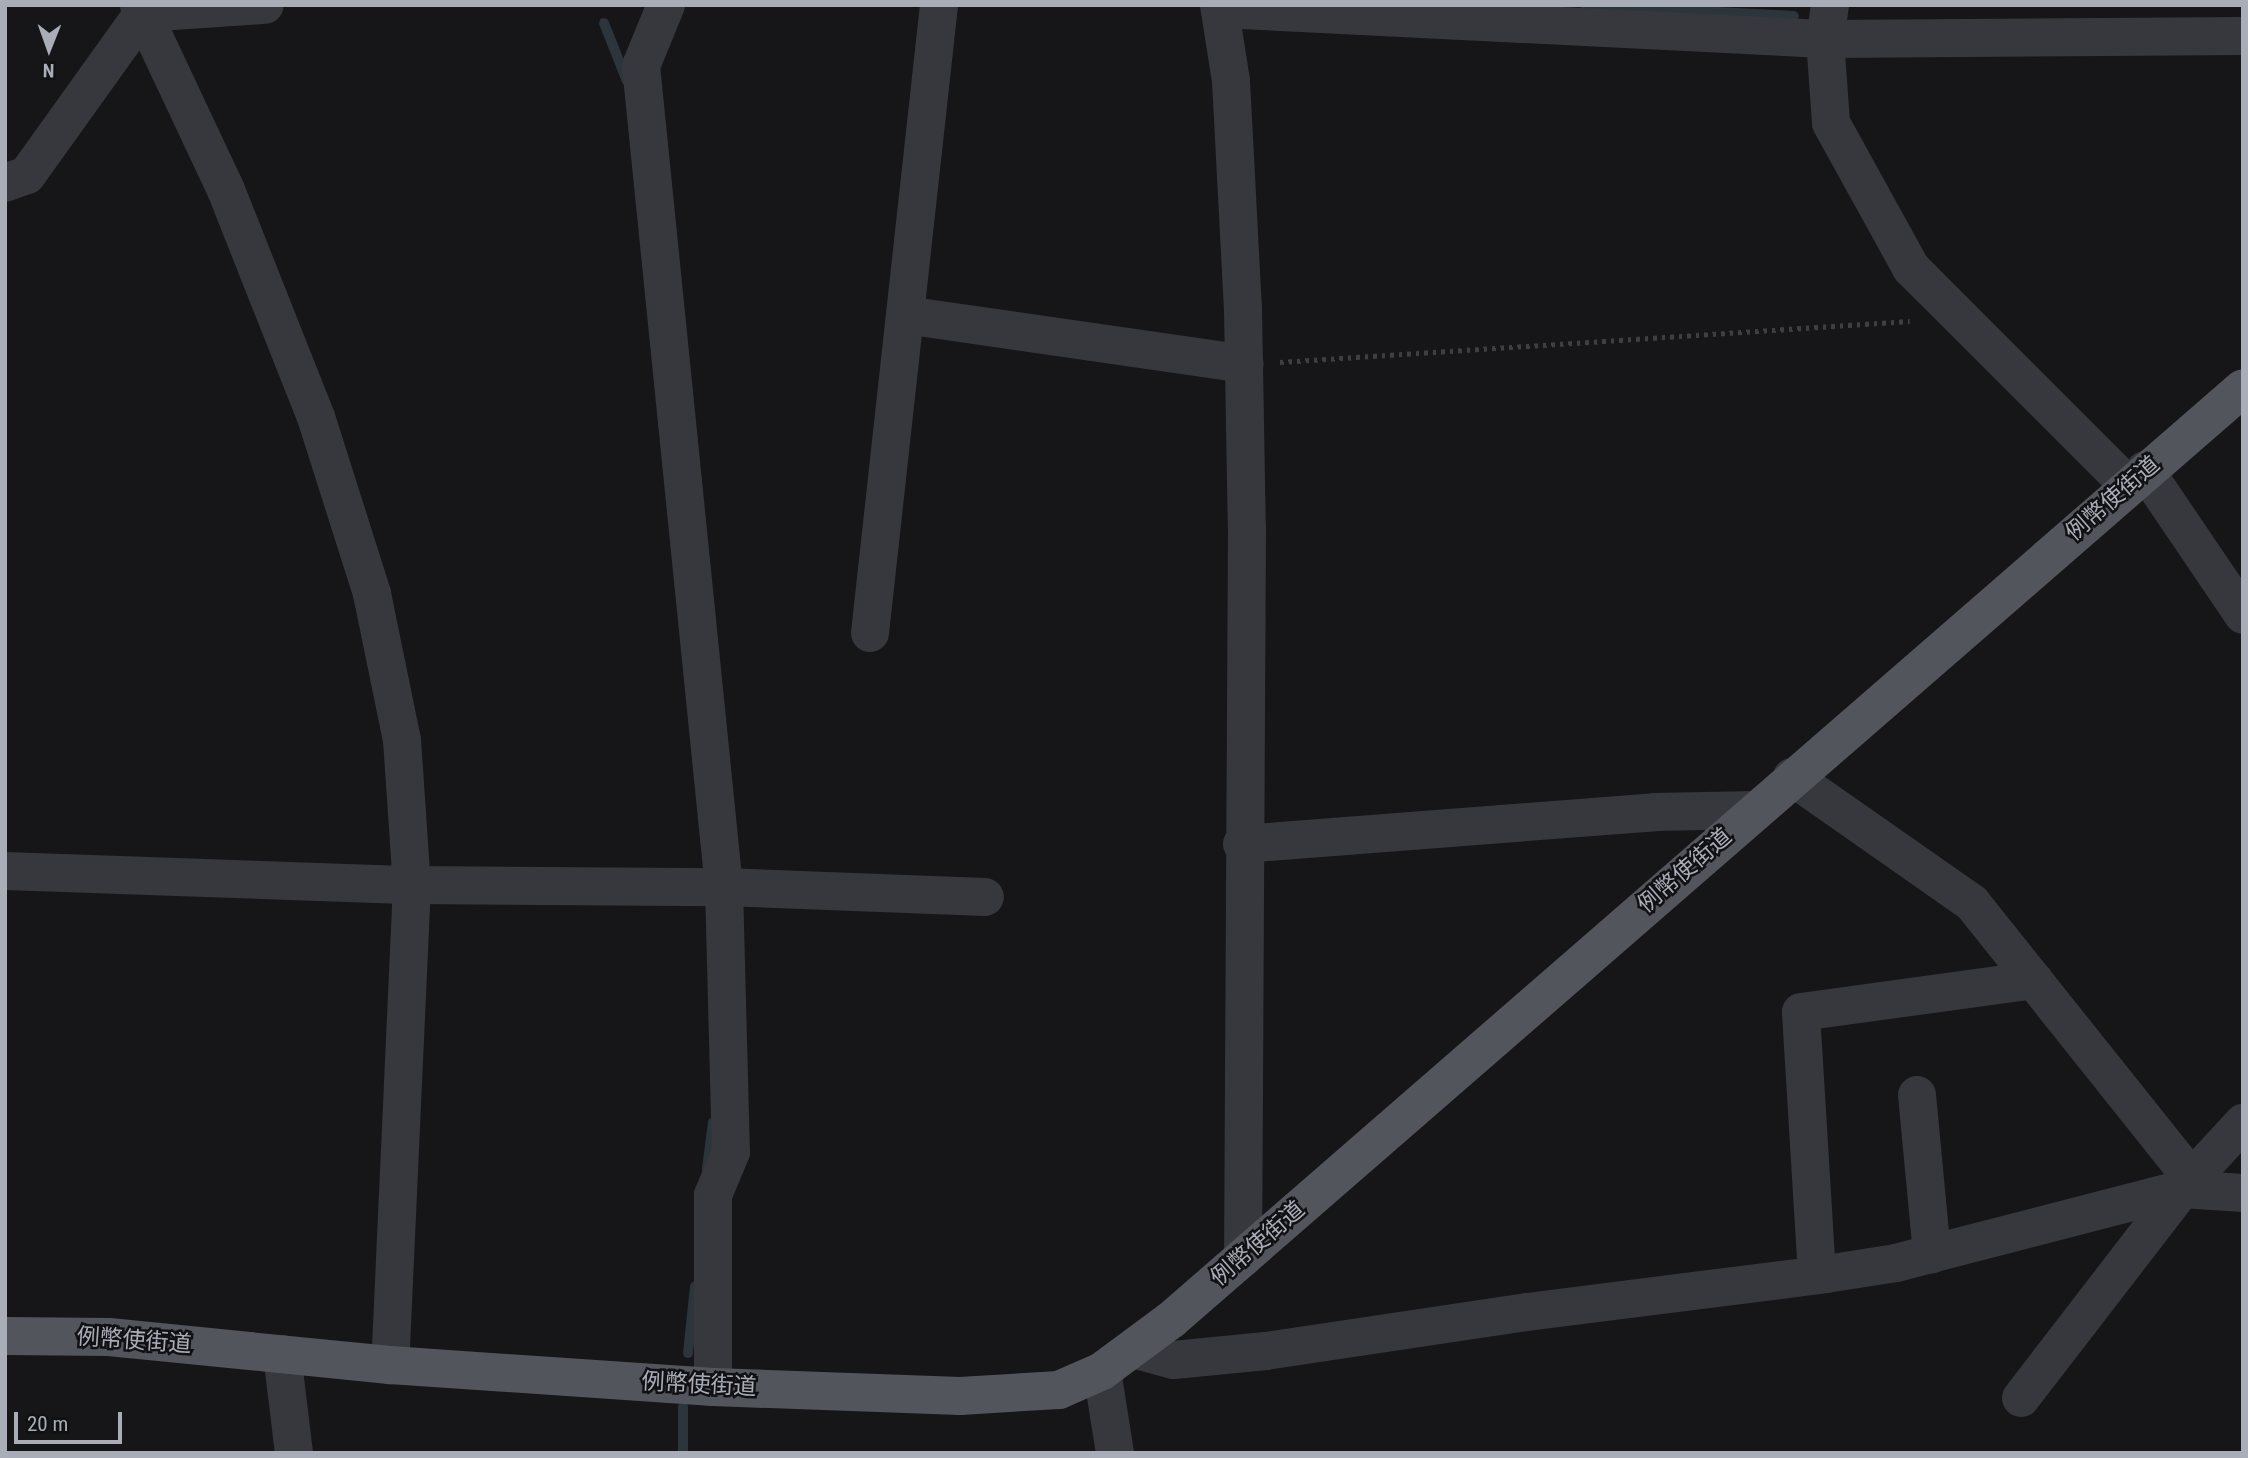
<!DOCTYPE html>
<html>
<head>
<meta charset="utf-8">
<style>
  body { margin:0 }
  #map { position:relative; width:2248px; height:1458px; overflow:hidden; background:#161618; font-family:"Roboto Condensed","Noto Sans JP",sans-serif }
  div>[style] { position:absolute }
  .stream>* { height:10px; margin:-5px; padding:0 5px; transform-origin:5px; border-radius:5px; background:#2c353c }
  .path>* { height:4.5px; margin-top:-2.25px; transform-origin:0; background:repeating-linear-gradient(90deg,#3d3f44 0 3.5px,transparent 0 8.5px) }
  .minor>* { height:38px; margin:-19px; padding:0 19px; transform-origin:19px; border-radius:19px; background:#37383d }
  .major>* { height:38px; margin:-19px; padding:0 19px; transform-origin:19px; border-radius:19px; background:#53555c }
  span { translate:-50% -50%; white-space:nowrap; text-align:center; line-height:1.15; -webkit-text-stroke:5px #111113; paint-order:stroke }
  .street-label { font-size:23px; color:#a8adb8 }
  .frame { position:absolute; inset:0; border:7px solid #a8adb8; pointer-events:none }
  .north { position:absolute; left:14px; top:14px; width:70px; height:70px; -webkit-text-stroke:5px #111113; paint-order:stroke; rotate:181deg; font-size:19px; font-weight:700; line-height:28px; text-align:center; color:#a8adb8 }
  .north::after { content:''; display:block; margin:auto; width:24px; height:32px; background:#a8adb8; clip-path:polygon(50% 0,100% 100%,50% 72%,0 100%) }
  .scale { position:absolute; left:14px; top:1412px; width:108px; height:32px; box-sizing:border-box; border:4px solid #a8adb8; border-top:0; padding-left:9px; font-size:21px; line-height:24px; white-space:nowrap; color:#a8adb8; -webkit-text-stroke:5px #111113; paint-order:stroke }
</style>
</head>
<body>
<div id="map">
  <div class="stream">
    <div style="left:1585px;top:5px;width:209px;rotate:3deg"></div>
    <div style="left:604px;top:23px;width:62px;rotate:68.4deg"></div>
    <div style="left:707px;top:1169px;width:47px;rotate:-82.7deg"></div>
    <div style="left:688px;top:1353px;width:67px;rotate:-84deg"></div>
    <div style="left:683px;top:1453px;width:46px;rotate:-90deg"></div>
  </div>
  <div class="path">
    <div style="left:1280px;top:362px;width:631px;rotate:-3.72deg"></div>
  </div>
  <div class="minor">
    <div style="left:139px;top:5px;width:204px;rotate:64.8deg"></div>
    <div style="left:226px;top:190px;width:244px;rotate:68.4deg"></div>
    <div style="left:316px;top:417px;width:186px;rotate:72.4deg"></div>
    <div style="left:372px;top:594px;width:149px;rotate:78.4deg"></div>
    <div style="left:402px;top:740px;width:145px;rotate:86.1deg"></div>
    <div style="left:412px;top:885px;width:481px;rotate:92.6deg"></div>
    <div style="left:666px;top:5px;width:66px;rotate:112.3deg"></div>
    <div style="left:641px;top:66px;width:825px;rotate:84.23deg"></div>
    <div style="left:724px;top:887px;width:265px;rotate:88.5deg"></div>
    <div style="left:731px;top:1152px;width:47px;rotate:112.7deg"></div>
    <div style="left:713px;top:1195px;width:192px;rotate:90deg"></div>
    <div style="left:1219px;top:5px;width:77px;rotate:81deg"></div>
    <div style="left:1231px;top:81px;width:228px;rotate:87deg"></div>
    <div style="left:1243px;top:309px;width:219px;rotate:89deg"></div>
    <div style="left:1247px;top:528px;width:730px;rotate:90.31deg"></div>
    <div style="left:1830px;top:5px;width:34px;rotate:98deg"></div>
    <div style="left:1825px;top:39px;width:84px;rotate:85.9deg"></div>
    <div style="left:1831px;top:123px;width:166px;rotate:61.1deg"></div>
    <div style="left:1911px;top:268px;width:307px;rotate:45deg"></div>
    <div style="left:1220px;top:9px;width:606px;rotate:2.84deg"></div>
    <div style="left:1825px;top:39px;width:418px;rotate:-0.4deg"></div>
    <div style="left:143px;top:13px;width:122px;rotate:-3.8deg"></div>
    <div style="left:5px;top:183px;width:23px;rotate:-20deg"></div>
    <div style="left:27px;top:175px;width:199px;rotate:-54.4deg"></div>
    <div style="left:905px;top:315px;width:343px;rotate:8.2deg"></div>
    <div style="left:2145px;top:470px;width:175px;rotate:55.9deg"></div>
    <div style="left:870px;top:633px;width:632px;rotate:-83.73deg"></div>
    <div style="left:1792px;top:777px;width:220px;rotate:35deg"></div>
    <div style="left:1972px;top:903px;width:353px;rotate:51.4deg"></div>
    <div style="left:1242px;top:844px;width:414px;rotate:-4.4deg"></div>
    <div style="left:1655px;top:812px;width:100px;rotate:-1.1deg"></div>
    <div style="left:5px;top:871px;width:407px;rotate:2deg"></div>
    <div style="left:412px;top:885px;width:312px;rotate:0.4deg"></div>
    <div style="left:724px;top:887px;width:261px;rotate:2.2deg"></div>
    <div style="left:1917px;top:1095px;width:160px;rotate:84.6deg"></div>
    <div style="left:1817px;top:1275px;width:263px;rotate:-93.5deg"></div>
    <div style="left:1801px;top:1012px;width:235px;rotate:-7.8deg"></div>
    <div style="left:1136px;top:1350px;width:39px;rotate:15deg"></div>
    <div style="left:1174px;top:1360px;width:92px;rotate:-5.6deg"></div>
    <div style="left:1266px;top:1351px;width:264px;rotate:-8.5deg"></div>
    <div style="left:1527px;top:1312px;width:301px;rotate:-7.2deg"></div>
    <div style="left:1826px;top:1274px;width:71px;rotate:-8.9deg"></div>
    <div style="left:1896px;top:1263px;width:295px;rotate:-14.5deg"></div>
    <div style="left:2182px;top:1189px;width:61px;rotate:3.8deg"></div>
    <div style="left:282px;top:1354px;width:100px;rotate:83.1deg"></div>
    <div style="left:1102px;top:1371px;width:83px;rotate:81deg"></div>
    <div style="left:2021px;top:1398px;width:264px;rotate:-52.4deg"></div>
    <div style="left:2182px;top:1189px;width:90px;rotate:-47.3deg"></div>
  </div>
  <div class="major">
    <div style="left:5px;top:1336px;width:104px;rotate:0.6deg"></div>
    <div style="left:109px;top:1337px;width:282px;rotate:5.7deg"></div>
    <div style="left:390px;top:1365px;width:324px;rotate:3.9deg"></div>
    <div style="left:713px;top:1387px;width:247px;rotate:2.1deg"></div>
    <div style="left:960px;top:1396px;width:99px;rotate:-3.5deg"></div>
    <div style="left:1059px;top:1390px;width:47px;rotate:-23.8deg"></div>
    <div style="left:1102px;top:1371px;width:86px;rotate:-36.5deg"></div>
    <div style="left:1171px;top:1320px;width:1420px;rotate:-41deg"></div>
  </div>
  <div class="street-label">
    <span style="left:2113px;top:499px;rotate:-41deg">例幣使街道</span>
    <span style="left:1685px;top:871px;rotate:-41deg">例幣使街道</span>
    <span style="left:1258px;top:1244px;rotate:-41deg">例幣使街道</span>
    <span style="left:134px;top:1341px;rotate:4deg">例幣使街道</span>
    <span style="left:699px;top:1385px;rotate:3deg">例幣使街道</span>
  </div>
  <div class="frame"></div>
  <div class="north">N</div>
  <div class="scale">20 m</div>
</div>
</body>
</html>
